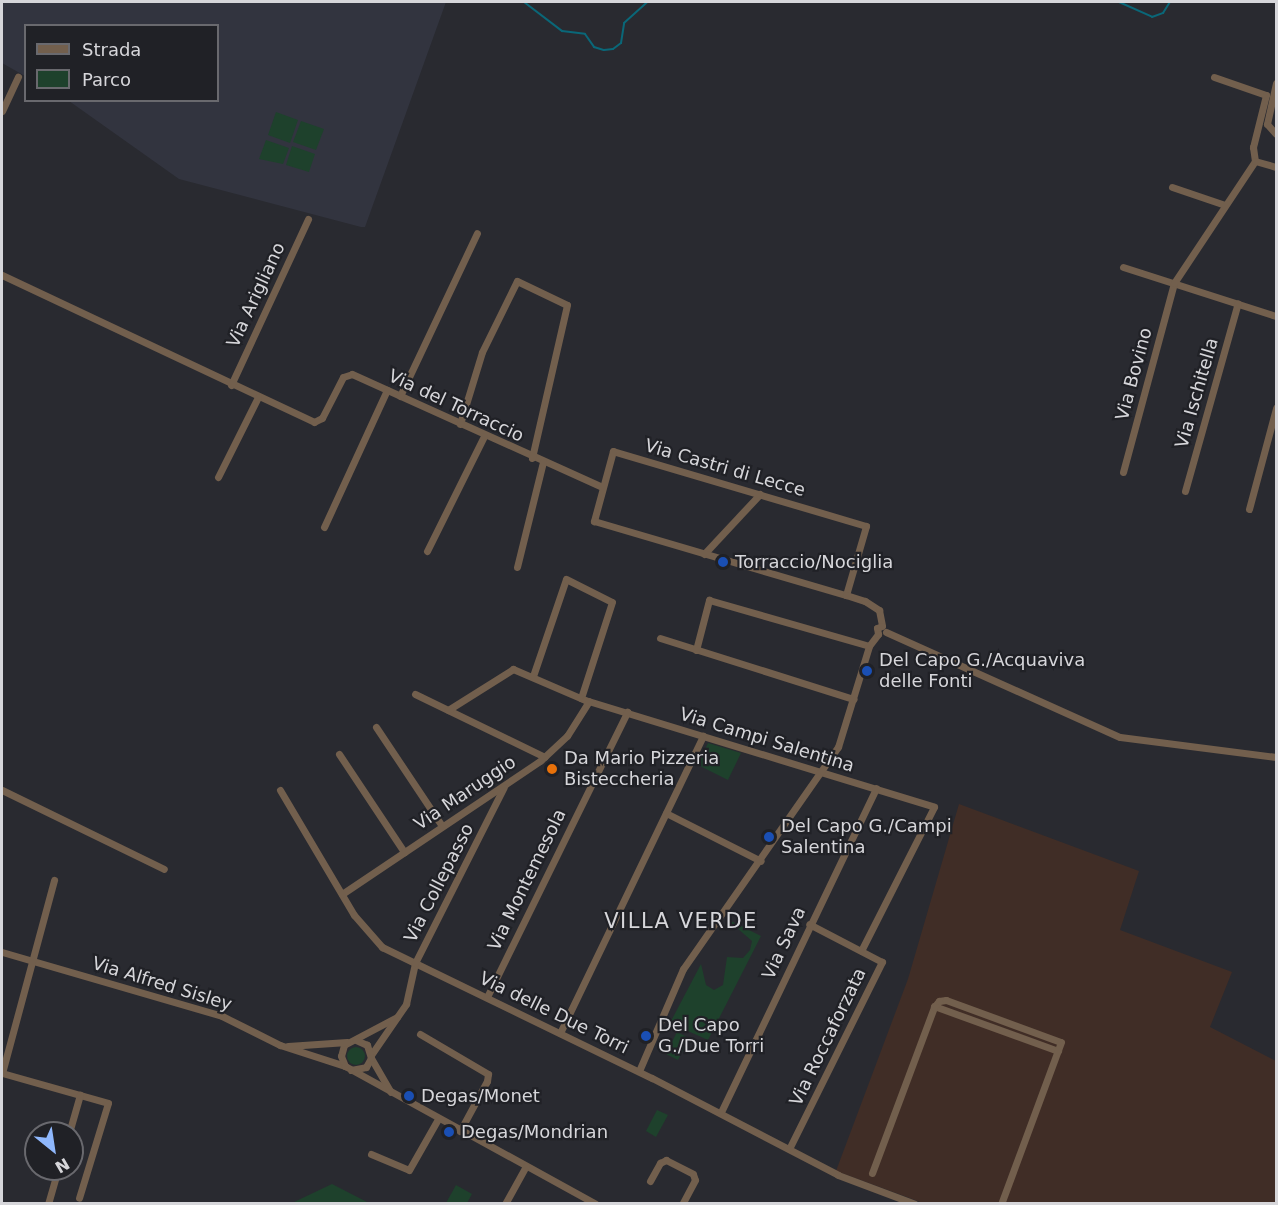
<!DOCTYPE html>
<html>
<head>
<meta charset="utf-8">
<style>
  body { margin:0 }
  #map { position:relative; width:1278px; height:1205px; overflow:hidden; background:#292a30; font-family:"DejaVu Sans",sans-serif }
  div>[style] { position:absolute }
  .built>* { inset:0; background:#32343f }
  .industrial>* { inset:0; background:#402d26 }
  .green>* { inset:0; background:#1e412c }
  .round { border-radius:50% }
  .stream>* { height:2px; margin:-1px; padding:0 1px; transform-origin:1px; border-radius:1px; background:#0a6778 }
  .minor>* { height:7px; margin:-3.5px; padding:0 3.5px; transform-origin:3.5px; border-radius:3.5px; background:#725f4d }
  .dots>* { width:16px; height:16px; translate:-50% -50%; box-sizing:border-box; border:3px solid #202126; border-radius:50% }
  span { translate:-50% -50%; white-space:nowrap; text-align:center; line-height:1.15; -webkit-text-stroke:4.5px #202126; paint-order:stroke }
  .street-label { font-size:18px; color:#d6d6da }
  .poi-label { font-size:18px; color:#d6d6da }
  .left { translate:0 -50%; text-align:left }
  .quarter-label { font-size:21px; color:#d6d6da; letter-spacing:1.5px }
  .frame { position:absolute; inset:0; border:3px solid #d6d6da; pointer-events:none }
  .legend { position:absolute; left:24px; top:24px; width:195px; height:78px; box-sizing:border-box; background:#202126; border:2px solid #69696e; margin:0; padding:8px 10px; list-style:none; font-size:18px; color:#d6d6da }
  .legend li { display:flex; align-items:center; gap:12px; height:30px }
  .legend b { width:30px; border:2px solid #69696e }
  .north { position:absolute; left:24px; top:1121px; width:60px; height:60px; box-sizing:border-box; background:#202126; border:2px solid #69696e; border-radius:50%; rotate:150deg; font-size:16px; font-weight:700; line-height:24px; text-align:center; color:#d6d6da }
  .north::after { content:''; display:block; margin:auto; width:21px; height:27px; background:#8fb8fd; clip-path:polygon(50% 0,100% 100%,50% 72%,0 100%) }
</style>
</head>
<body>
<div id="map">
  <div class="built">
    <div style="clip-path:polygon(2px 2px,446px 2px,365px 227px,361px 227px,179px 179px,69px 101px,218px 100px,218px 26px,26px 26px,25px 76px,2px 63px)"></div>
  </div>
  <div class="industrial">
    <div style="clip-path:polygon(959px 804px,1139px 871px,1120px 930px,1232px 972px,1210px 1027px,1276px 1061px,1276px 1203px,923px 1203px,836px 1171px,908px 979px)"></div>
  </div>
  <div class="green">
    <div style="clip-path:polygon(276px 112px,298px 120px,290px 143px,268px 135px)"></div>
    <div style="clip-path:polygon(301px 121px,324px 129px,316px 150px,293px 142px)"></div>
    <div style="clip-path:polygon(266px 140px,289px 148px,283px 164px,259px 159px)"></div>
    <div style="clip-path:polygon(292px 146px,315px 154px,309px 172px,286px 165px)"></div>
    <div style="clip-path:polygon(708px 743px,741px 753px,728px 780px,698px 765px)"></div>
    <div style="clip-path:polygon(731px 921px,761px 936px,708px 1040px,670px 1023px,701px 964px,706px 985px,714px 990px,723px 985px,727px 957px,743px 958px,750px 950px,752px 941px,737px 928px,727px 927px)"></div>
    <div style="clip-path:polygon(677px 1032px,689px 1038px,678px 1060px,666px 1054px)"></div>
    <div class="round" style="left:347px;top:1047px;width:18px;height:18px"></div>
    <div style="clip-path:polygon(657px 1110px,668px 1115px,656px 1137px,646px 1131px)"></div>
    <div style="clip-path:polygon(332px 1184px,369px 1203px,292px 1203px)"></div>
    <div style="clip-path:polygon(456px 1185px,472px 1194px,467px 1203px,446px 1203px)"></div>
  </div>
  <div class="stream">
    <div style="left:524px;top:2px;width:48px;rotate:37.3deg"></div>
    <div style="left:562px;top:31px;width:23px;rotate:7deg"></div>
    <div style="left:585px;top:34px;width:16px;rotate:55deg"></div>
    <div style="left:594px;top:47px;width:10px;rotate:17deg"></div>
    <div style="left:604px;top:50px;width:9px;rotate:-6deg"></div>
    <div style="left:613px;top:49px;width:10px;rotate:-37deg"></div>
    <div style="left:621px;top:43px;width:20px;rotate:-81deg"></div>
    <div style="left:624px;top:23px;width:31px;rotate:-42deg"></div>
    <div style="left:1119px;top:2px;width:36px;rotate:24deg"></div>
    <div style="left:1152px;top:17px;width:12px;rotate:-20deg"></div>
    <div style="left:1163px;top:13px;width:13px;rotate:-58deg"></div>
  </div>
  <div class="minor">
    <div style="left:1214px;top:77px;width:55px;rotate:19.1deg"></div>
    <div style="left:1266px;top:95px;width:54px;rotate:104deg"></div>
    <div style="left:1253px;top:147px;width:14px;rotate:82deg"></div>
    <div style="left:1276px;top:83px;width:42px;rotate:102.4deg"></div>
    <div style="left:1267px;top:124px;width:13px;rotate:48deg"></div>
    <div style="left:2px;top:111px;width:38px;rotate:-65deg"></div>
    <div style="left:1172px;top:187px;width:56px;rotate:18.8deg"></div>
    <div style="left:1123px;top:267px;width:161px;rotate:17.8deg"></div>
    <div style="left:2px;top:275px;width:345px;rotate:25.2deg"></div>
    <div style="left:314px;top:422px;width:9px;rotate:-27deg"></div>
    <div style="left:322px;top:418px;width:46px;rotate:-62.9deg"></div>
    <div style="left:343px;top:377px;width:9px;rotate:-18deg"></div>
    <div style="left:352px;top:374px;width:274px;rotate:24.3deg"></div>
    <div style="left:231px;top:385px;width:183px;rotate:-65.1deg"></div>
    <div style="left:400px;top:396px;width:180px;rotate:-64.7deg"></div>
    <div style="left:460px;top:424px;width:75px;rotate:-73deg"></div>
    <div style="left:482px;top:352px;width:79px;rotate:-63.8deg"></div>
    <div style="left:517px;top:281px;width:55px;rotate:25.6deg"></div>
    <div style="left:567px;top:305px;width:157px;rotate:102.9deg"></div>
    <div style="left:1123px;top:472px;width:196px;rotate:-74.9deg"></div>
    <div style="left:1174px;top:283px;width:146px;rotate:-56.4deg"></div>
    <div style="left:1255px;top:161px;width:22px;rotate:16deg"></div>
    <div style="left:218px;top:477px;width:89px;rotate:-63.4deg"></div>
    <div style="left:1185px;top:491px;width:195px;rotate:-74.3deg"></div>
    <div style="left:1249px;top:509px;width:105px;rotate:-75deg"></div>
    <div style="left:324px;top:527px;width:151px;rotate:-65.3deg"></div>
    <div style="left:427px;top:551px;width:128px;rotate:-63.6deg"></div>
    <div style="left:704px;top:554px;width:82px;rotate:-47deg"></div>
    <div style="left:517px;top:567px;width:108px;rotate:-76.1deg"></div>
    <div style="left:846px;top:595px;width:72px;rotate:-73.8deg"></div>
    <div style="left:866px;top:526px;width:264px;rotate:-163.5deg"></div>
    <div style="left:613px;top:451px;width:73px;rotate:105.2deg"></div>
    <div style="left:594px;top:521px;width:263px;rotate:16.4deg"></div>
    <div style="left:846px;top:595px;width:20px;rotate:18deg"></div>
    <div style="left:865px;top:601px;width:17px;rotate:33deg"></div>
    <div style="left:879px;top:610px;width:16px;rotate:79deg"></div>
    <div style="left:886px;top:632px;width:256px;rotate:24.2deg"></div>
    <div style="left:1120px;top:737px;width:157px;rotate:7.3deg"></div>
    <div style="left:660px;top:638px;width:203px;rotate:17.5deg"></div>
    <div style="left:696px;top:650px;width:52px;rotate:-75.4deg"></div>
    <div style="left:709px;top:600px;width:166px;rotate:16deg"></div>
    <div style="left:533px;top:676px;width:102px;rotate:-71.2deg"></div>
    <div style="left:566px;top:579px;width:51px;rotate:26.6deg"></div>
    <div style="left:612px;top:602px;width:101px;rotate:107.9deg"></div>
    <div style="left:415px;top:694px;width:144px;rotate:25.9deg"></div>
    <div style="left:448px;top:710px;width:77px;rotate:-32.2deg"></div>
    <div style="left:513px;top:669px;width:78px;rotate:23.3deg"></div>
    <div style="left:585px;top:700px;width:365px;rotate:17deg"></div>
    <div style="left:934px;top:807px;width:161px;rotate:116.9deg"></div>
    <div style="left:376px;top:727px;width:119px;rotate:56.3deg"></div>
    <div style="left:339px;top:754px;width:118px;rotate:56.4deg"></div>
    <div style="left:2px;top:790px;width:180px;rotate:26deg"></div>
    <div style="left:280px;top:790px;width:145px;rotate:59.4deg"></div>
    <div style="left:354px;top:915px;width:43px;rotate:48.8deg"></div>
    <div style="left:382px;top:947px;width:300px;rotate:25.9deg"></div>
    <div style="left:652px;top:1078px;width:210px;rotate:27.5deg"></div>
    <div style="left:838px;top:1175px;width:82px;rotate:20.6deg"></div>
    <div style="left:666px;top:813px;width:106px;rotate:26.8deg"></div>
    <div style="left:342px;top:894px;width:239px;rotate:-33.9deg"></div>
    <div style="left:540px;top:761px;width:37px;rotate:-43deg"></div>
    <div style="left:567px;top:736px;width:41px;rotate:-57.8deg"></div>
    <div style="left:2px;top:952px;width:229px;rotate:16.2deg"></div>
    <div style="left:222px;top:1016px;width:65px;rotate:26.6deg"></div>
    <div style="left:280px;top:1045px;width:68px;rotate:17.9deg"></div>
    <div style="left:487px;top:997px;width:318px;rotate:-63.8deg"></div>
    <div style="left:934px;top:1006px;width:132px;rotate:19.9deg"></div>
    <div style="left:397px;top:1017px;width:60px;rotate:152.2deg"></div>
    <div style="left:344px;top:1045px;width:11px;rotate:105deg"></div>
    <div style="left:341px;top:1056px;width:11px;rotate:68deg"></div>
    <div style="left:345px;top:1066px;width:286px;rotate:28.8deg"></div>
    <div style="left:560px;top:1033px;width:330px;rotate:-64.3deg"></div>
    <div style="left:420px;top:1034px;width:79px;rotate:30.5deg"></div>
    <div style="left:488px;top:1074px;width:7px;rotate:98deg"></div>
    <div style="left:487px;top:1081px;width:57px;rotate:118.4deg"></div>
    <div style="left:288px;top:1046px;width:59px;rotate:-3.9deg"></div>
    <div style="left:371px;top:1055px;width:62px;rotate:-55.5deg"></div>
    <div style="left:406px;top:1004px;width:42px;rotate:-77.6deg"></div>
    <div style="left:415px;top:963px;width:197px;rotate:-63.2deg"></div>
    <div style="left:371px;top:1058px;width:39px;rotate:60deg"></div>
    <div style="left:351px;top:1070px;width:15px;rotate:-11deg"></div>
    <div style="left:366px;top:1067px;width:10px;rotate:-61deg"></div>
    <div style="left:371px;top:1058px;width:14px;rotate:-107deg"></div>
    <div style="left:367px;top:1045px;width:12px;rotate:-156deg"></div>
    <div style="left:639px;top:1071px;width:111px;rotate:-66.7deg"></div>
    <div style="left:683px;top:969px;width:271px;rotate:-55.1deg"></div>
    <div style="left:838px;top:747px;width:106px;rotate:-72.9deg"></div>
    <div style="left:869px;top:646px;width:15px;rotate:-53deg"></div>
    <div style="left:878px;top:634px;width:6px;rotate:-99deg"></div>
    <div style="left:877px;top:628px;width:5px;rotate:-22deg"></div>
    <div style="left:2px;top:1073px;width:110px;rotate:15.8deg"></div>
    <div style="left:108px;top:1103px;width:99px;rotate:107deg"></div>
    <div style="left:2px;top:1073px;width:200px;rotate:-74.9deg"></div>
    <div style="left:721px;top:1112px;width:359px;rotate:-64.4deg"></div>
    <div style="left:69px;top:1133px;width:40px;rotate:-74deg"></div>
    <div style="left:790px;top:1147px;width:207px;rotate:-63.6deg"></div>
    <div style="left:882px;top:962px;width:82px;rotate:-152.5deg"></div>
    <div style="left:371px;top:1154px;width:41px;rotate:22.8deg"></div>
    <div style="left:409px;top:1170px;width:59px;rotate:-60.4deg"></div>
    <div style="left:872px;top:1173px;width:177px;rotate:-69.5deg"></div>
    <div style="left:934px;top:1007px;width:8px;rotate:-50deg"></div>
    <div style="left:939px;top:1001px;width:7px;rotate:-8deg"></div>
    <div style="left:946px;top:1000px;width:122px;rotate:20.1deg"></div>
    <div style="left:1061px;top:1042px;width:173px;rotate:110.3deg"></div>
    <div style="left:650px;top:1181px;width:21px;rotate:-61deg"></div>
    <div style="left:660px;top:1163px;width:7px;rotate:-27deg"></div>
    <div style="left:666px;top:1160px;width:30px;rotate:27deg"></div>
    <div style="left:693px;top:1174px;width:6px;rotate:72deg"></div>
    <div style="left:695px;top:1180px;width:27px;rotate:118deg"></div>
    <div style="left:48px;top:1204px;width:36px;rotate:-74deg"></div>
    <div style="left:505px;top:1204px;width:43px;rotate:-61.1deg"></div>
  </div>
  <div class="dots">
    <div style="left:723px;top:562px;background:#1a4fb4"></div>
    <div style="left:867px;top:671px;background:#1a4fb4"></div>
    <div style="left:552px;top:769px;background:#e8710a"></div>
    <div style="left:769px;top:837px;background:#1a4fb4"></div>
    <div style="left:646px;top:1036px;background:#1a4fb4"></div>
    <div style="left:409px;top:1096px;background:#1a4fb4"></div>
    <div style="left:449px;top:1132px;background:#1a4fb4"></div>
  </div>
  <div class="street-label">
    <span style="left:256px;top:295px;rotate:-65deg">Via Arigliano</span>
    <span style="left:1134px;top:374px;rotate:-75deg">Via Bovino</span>
    <span style="left:1197px;top:393px;rotate:-74deg">Via Ischitella</span>
    <span style="left:456px;top:406px;rotate:25deg">Via del Torraccio</span>
    <span style="left:725px;top:468px;rotate:16deg">Via Castri di Lecce</span>
    <span style="left:767px;top:740px;rotate:17deg">Via Campi Salentina</span>
    <span style="left:465px;top:793px;rotate:-34deg">Via Maruggio</span>
    <span style="left:527px;top:880px;rotate:-64deg">Via Montemesola</span>
    <span style="left:439px;top:883px;rotate:-63deg">Via Collepasso</span>
    <span style="left:784px;top:943px;rotate:-65deg">Via Sava</span>
    <span style="left:162px;top:984px;rotate:17deg">Via Alfred Sisley</span>
    <span style="left:554px;top:1013px;rotate:26deg">Via delle Due Torri</span>
    <span style="left:828px;top:1037px;rotate:-64deg">Via Roccaforzata</span>
  </div>
  <div class="poi-label">
    <span class="left" style="left:735px;top:562px">Torraccio/Nociglia</span>
    <span class="left" style="left:879px;top:671px">Del Capo G./Acquaviva<br>delle Fonti</span>
    <span class="left" style="left:564px;top:769px">Da Mario Pizzeria<br>Bisteccheria</span>
    <span class="left" style="left:781px;top:837px">Del Capo G./Campi<br>Salentina</span>
    <span class="left" style="left:658px;top:1036px">Del Capo<br>G./Due Torri</span>
    <span class="left" style="left:421px;top:1096px">Degas/Monet</span>
    <span class="left" style="left:461px;top:1132px">Degas/Mondrian</span>
  </div>
  <div class="quarter-label">
    <span style="left:681px;top:921px">VILLA VERDE</span>
  </div>
  <div class="frame"></div>
  <ul class="legend">
  <li><b style="height:8px;background:#725f4d"></b>Strada</li>
  <li><b style="height:16px;background:#1e412c"></b>Parco</li>
  </ul>
  <div class="north">N</div>
</div>
</body>
</html>
